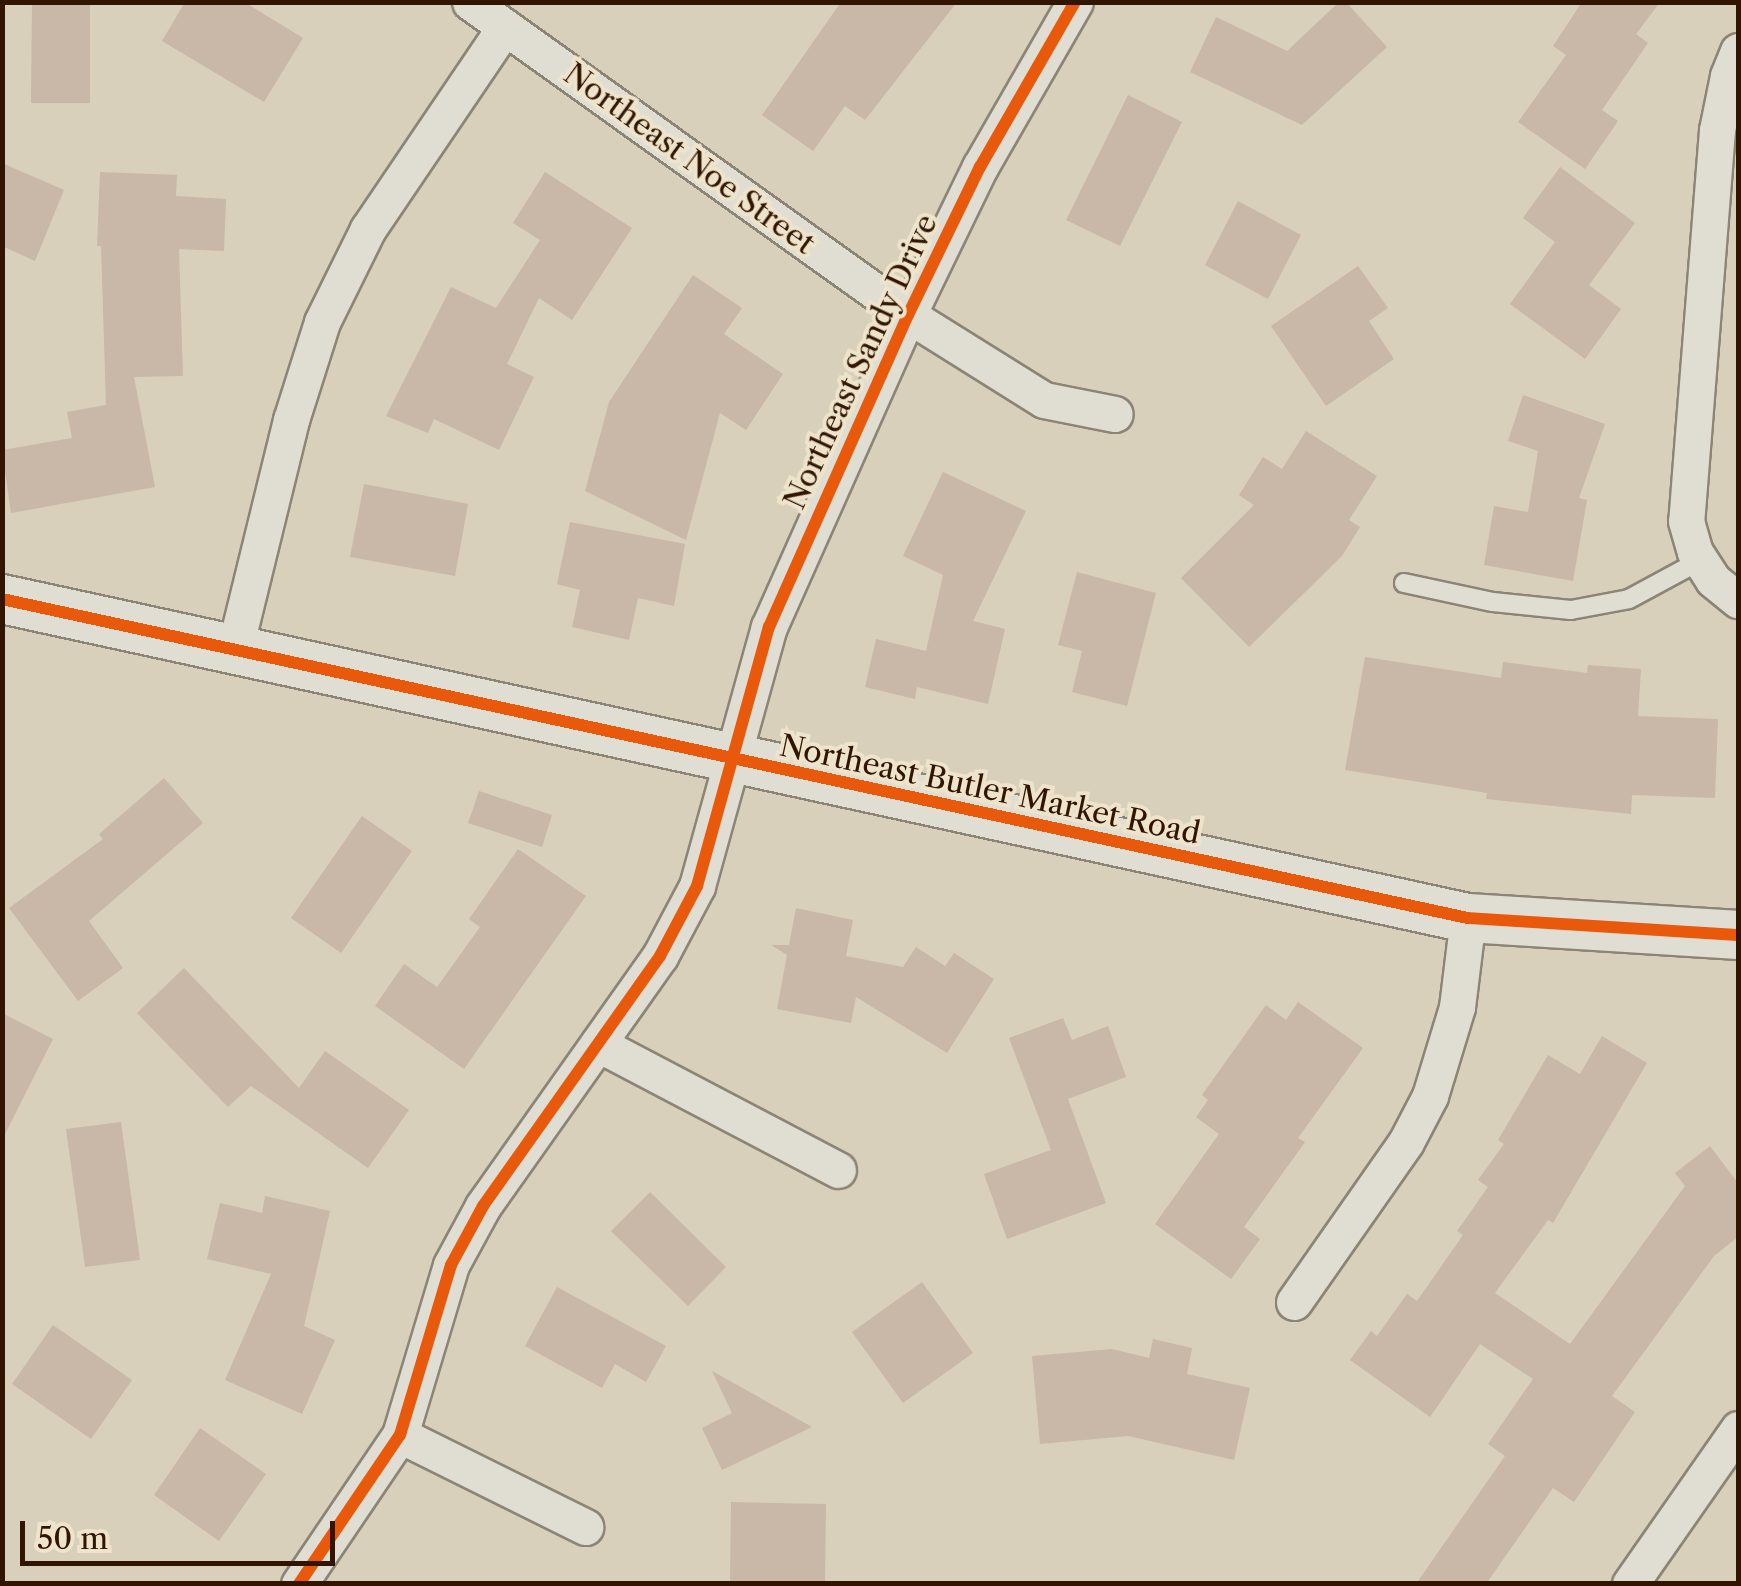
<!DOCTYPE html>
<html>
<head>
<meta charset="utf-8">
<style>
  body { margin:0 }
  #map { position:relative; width:1741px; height:1586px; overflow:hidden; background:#d8d0bb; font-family:"Libre Caslon Text",serif }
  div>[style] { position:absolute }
  .building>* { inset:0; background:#c9b7a7 }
  .roads { filter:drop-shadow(2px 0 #8c8475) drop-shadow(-2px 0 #8c8475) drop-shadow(0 2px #8c8475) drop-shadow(0 -2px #8c8475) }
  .service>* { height:18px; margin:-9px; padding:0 9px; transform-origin:9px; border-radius:9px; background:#e0ddd2 }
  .minor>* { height:35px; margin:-17.5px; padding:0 17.5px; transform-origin:17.5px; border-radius:17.5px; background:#e0ddd2 }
  .secondary>* { height:48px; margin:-24px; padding:0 24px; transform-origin:24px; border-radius:24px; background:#e0ddd2 }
  .cycleway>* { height:12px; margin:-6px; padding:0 6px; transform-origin:6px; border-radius:6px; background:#e8590c }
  span { translate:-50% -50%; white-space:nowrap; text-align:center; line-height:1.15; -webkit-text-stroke:8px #ede4cb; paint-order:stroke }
  .street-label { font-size:30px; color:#311500 }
  .frame { position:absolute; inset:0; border:5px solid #311500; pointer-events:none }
  .scale { position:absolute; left:20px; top:1521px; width:315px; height:45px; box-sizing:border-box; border:5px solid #311500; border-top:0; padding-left:12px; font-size:30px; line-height:35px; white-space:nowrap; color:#311500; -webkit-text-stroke:8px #ede4cb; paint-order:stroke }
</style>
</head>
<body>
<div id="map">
  <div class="building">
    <div style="clip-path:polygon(32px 2px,90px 2px,90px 103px,31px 103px)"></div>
    <div style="clip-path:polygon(185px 2px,244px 2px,303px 38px,264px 102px,162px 41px)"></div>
    <div style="clip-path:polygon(841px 2px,957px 2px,865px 120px,845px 106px,813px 151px,762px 115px)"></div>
    <div style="clip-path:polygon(1339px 2px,1346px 2px,1387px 47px,1302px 125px,1190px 72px,1216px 17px,1287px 51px)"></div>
    <div style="clip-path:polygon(1582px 2px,1660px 2px,1636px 34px,1648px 43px,1602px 110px,1618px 121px,1585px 169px,1518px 122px,1566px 55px,1553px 46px)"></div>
    <div style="clip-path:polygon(1128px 95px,1182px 122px,1120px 246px,1066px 220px)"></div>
    <div style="clip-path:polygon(2px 163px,64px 190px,35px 261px,2px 246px)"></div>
    <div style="clip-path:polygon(1560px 167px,1635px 223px,1589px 285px,1621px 309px,1585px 359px,1510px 304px,1555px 242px,1523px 218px)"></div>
    <div style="clip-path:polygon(100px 172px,177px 175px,176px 196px,226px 199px,224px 251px,179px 249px,183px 376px,134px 377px,155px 487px,11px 513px,2px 450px,72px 438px,67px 412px,106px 405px,101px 246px,97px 246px)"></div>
    <div style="clip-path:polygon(545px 172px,632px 228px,572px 320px,539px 298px,507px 364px,534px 377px,499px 450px,434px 419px,428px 433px,386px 416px,451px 287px,496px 308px,540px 240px,513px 223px)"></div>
    <div style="clip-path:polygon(1238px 201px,1301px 235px,1268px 299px,1205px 265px)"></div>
    <div style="clip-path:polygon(1358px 266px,1388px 308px,1369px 321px,1394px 359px,1326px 406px,1271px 326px)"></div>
    <div style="clip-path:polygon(693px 275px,742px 308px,724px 334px,783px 374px,746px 430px,720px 413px,686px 540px,585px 491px,609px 402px)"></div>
    <div style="clip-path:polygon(1523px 395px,1605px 424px,1579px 498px,1587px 500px,1573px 581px,1484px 565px,1494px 506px,1528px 512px,1538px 451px,1508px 441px)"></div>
    <div style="clip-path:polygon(1306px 431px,1377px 476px,1349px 520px,1360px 527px,1342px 556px,1249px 647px,1181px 578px,1254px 505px,1239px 495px,1263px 457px,1282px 469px)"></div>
    <div style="clip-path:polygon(943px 472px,1026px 511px,973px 621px,1005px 629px,988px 704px,917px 687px,915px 699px,865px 687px,876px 639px,926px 651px,943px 575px,903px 556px)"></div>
    <div style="clip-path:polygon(364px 484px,468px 504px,455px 576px,350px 557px)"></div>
    <div style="clip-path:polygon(570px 522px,685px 544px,674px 606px,638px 598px,629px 640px,572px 627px,580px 590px,557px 584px)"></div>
    <div style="clip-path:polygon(1077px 572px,1156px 593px,1127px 706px,1072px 692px,1082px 651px,1058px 645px)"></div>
    <div style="clip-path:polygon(1365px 657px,1501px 678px,1503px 662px,1587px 673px,1588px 665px,1641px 669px,1638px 716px,1718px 719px,1715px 798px,1632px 795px,1631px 814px,1486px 799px,1487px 793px,1345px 770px)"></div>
    <div style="clip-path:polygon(164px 778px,203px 823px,89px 921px,123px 968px,78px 1001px,9px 908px,103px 839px,99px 834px)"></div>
    <div style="clip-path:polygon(479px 791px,552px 815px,542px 847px,468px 823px)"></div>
    <div style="clip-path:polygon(362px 816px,412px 851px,341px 953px,291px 918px)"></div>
    <div style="clip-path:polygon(518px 849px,586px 896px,464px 1069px,375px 1006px,404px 964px,437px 987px,480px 927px,469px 919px)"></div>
    <div style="clip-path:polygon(796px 908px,853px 920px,846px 956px,903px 967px,916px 947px,945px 966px,954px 953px,994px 979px,947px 1053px,856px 997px,851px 1023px,777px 1009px,787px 955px,771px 945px,789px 945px)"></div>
    <div style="clip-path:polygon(184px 968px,299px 1088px,325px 1051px,409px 1110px,368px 1168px,251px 1086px,228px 1107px,137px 1013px)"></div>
    <div style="clip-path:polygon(1298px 1002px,1363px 1048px,1298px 1138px,1305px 1142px,1244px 1227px,1260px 1239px,1231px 1279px,1155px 1224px,1219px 1134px,1196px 1117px,1208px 1100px,1202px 1095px,1266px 1005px,1286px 1020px)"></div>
    <div style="clip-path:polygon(2px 1013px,53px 1039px,2px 1140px)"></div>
    <div style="clip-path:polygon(1063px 1018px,1072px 1040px,1108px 1026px,1126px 1077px,1068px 1099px,1106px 1203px,1007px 1239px,984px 1174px,1051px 1150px,1009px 1038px)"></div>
    <div style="clip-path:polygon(1602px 1036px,1647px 1063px,1553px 1223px,1548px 1220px,1495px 1293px,1570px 1344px,1685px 1186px,1675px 1173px,1710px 1146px,1738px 1183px,1738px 1237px,1714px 1256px,1612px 1396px,1635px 1412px,1574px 1502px,1553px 1488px,1486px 1584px,1416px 1584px,1505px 1456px,1488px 1444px,1533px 1379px,1480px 1344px,1430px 1417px,1350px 1360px,1371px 1331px,1377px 1336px,1407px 1294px,1417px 1301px,1463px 1235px,1457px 1231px,1488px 1187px,1478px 1180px,1504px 1144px,1498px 1140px,1548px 1055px,1580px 1074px)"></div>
    <div style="clip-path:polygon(121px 1122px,140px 1260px,85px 1267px,66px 1129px)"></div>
    <div style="clip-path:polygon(650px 1192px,726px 1267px,688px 1306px,611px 1231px)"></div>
    <div style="clip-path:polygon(265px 1196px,330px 1211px,304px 1326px,335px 1340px,302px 1414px,225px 1380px,271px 1274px,207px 1259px,220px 1203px,262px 1213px)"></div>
    <div style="clip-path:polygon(922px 1282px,973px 1353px,903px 1403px,852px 1332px)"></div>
    <div style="clip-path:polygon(557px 1287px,666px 1346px,646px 1382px,615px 1364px,602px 1388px,525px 1346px)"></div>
    <div style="clip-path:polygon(53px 1325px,132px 1380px,91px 1439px,12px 1384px)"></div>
    <div style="clip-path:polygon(1153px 1339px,1192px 1348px,1187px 1374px,1250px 1388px,1234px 1460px,1128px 1436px,1040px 1444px,1032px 1356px,1112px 1349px,1149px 1358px)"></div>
    <div style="clip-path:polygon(712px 1371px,812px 1427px,722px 1470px,702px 1428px,732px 1413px)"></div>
    <div style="clip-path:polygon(200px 1428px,266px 1474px,219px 1541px,154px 1495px)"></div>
    <div style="clip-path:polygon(731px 1502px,826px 1504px,825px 1584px,730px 1584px)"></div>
  </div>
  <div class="roads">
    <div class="service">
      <div style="left:1404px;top:583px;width:91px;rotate:12.1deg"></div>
      <div style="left:1493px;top:602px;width:78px;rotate:5.9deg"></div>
      <div style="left:1571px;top:610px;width:59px;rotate:-10.7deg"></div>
      <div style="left:1629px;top:599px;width:82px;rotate:-28.4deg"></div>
    </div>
    <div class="minor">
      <div style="left:470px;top:2px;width:538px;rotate:35.55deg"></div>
      <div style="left:908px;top:315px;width:160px;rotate:32deg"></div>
      <div style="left:1044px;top:400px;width:72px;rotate:11.2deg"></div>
      <div style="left:1738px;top:51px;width:27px;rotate:112deg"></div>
      <div style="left:1728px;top:76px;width:55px;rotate:101.5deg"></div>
      <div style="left:1717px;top:130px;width:392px;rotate:94.5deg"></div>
      <div style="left:1686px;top:521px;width:32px;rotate:74deg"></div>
      <div style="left:1695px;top:552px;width:33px;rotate:57deg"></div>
      <div style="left:1713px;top:580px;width:32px;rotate:39deg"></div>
      <div style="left:235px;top:648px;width:235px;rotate:-76.2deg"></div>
      <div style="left:291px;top:420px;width:103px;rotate:-72.4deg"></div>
      <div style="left:322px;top:322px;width:104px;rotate:-63.7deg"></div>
      <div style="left:368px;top:229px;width:244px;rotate:-55.9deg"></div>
      <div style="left:598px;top:1044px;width:271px;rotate:27.7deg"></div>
      <div style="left:1294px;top:1302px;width:195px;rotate:-55deg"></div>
      <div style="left:1406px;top:1142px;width:52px;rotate:-62.4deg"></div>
      <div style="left:1430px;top:1096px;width:93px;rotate:-73.1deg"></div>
      <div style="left:1457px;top:1007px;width:90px;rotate:-83deg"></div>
      <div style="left:400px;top:1435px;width:207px;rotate:26.4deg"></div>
      <div style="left:299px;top:1584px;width:180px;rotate:-55.9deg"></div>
      <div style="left:400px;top:1435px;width:177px;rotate:-73.3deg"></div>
      <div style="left:451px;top:1265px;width:67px;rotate:-61.5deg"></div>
      <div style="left:483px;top:1206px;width:306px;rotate:-54.7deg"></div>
      <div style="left:660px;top:956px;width:79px;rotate:-62.1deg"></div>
      <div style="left:697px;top:886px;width:269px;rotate:-74.5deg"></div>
      <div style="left:769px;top:627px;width:342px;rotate:-66deg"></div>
      <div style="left:908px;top:315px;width:165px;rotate:-64.1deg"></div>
      <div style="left:980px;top:167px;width:190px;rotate:-60.1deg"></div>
      <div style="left:1630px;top:1584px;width:189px;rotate:-55.1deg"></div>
    </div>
    <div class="secondary">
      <div style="left:2px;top:599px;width:1500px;rotate:12.28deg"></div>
      <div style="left:1468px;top:918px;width:271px;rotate:3.6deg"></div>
    </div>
  </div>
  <div class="cycleway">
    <div style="left:2px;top:599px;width:1500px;rotate:12.28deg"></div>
    <div style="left:1468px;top:918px;width:271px;rotate:3.6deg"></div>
    <div style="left:299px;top:1584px;width:180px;rotate:-55.9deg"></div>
    <div style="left:400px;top:1435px;width:177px;rotate:-73.3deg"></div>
    <div style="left:451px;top:1265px;width:67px;rotate:-61.5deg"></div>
    <div style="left:483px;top:1206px;width:306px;rotate:-54.7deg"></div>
    <div style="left:660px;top:956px;width:79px;rotate:-62.1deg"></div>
    <div style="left:697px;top:886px;width:269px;rotate:-74.5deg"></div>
    <div style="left:769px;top:627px;width:342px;rotate:-66deg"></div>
    <div style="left:908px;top:315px;width:165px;rotate:-64.1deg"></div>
    <div style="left:980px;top:167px;width:190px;rotate:-60.1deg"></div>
  </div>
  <div class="street-label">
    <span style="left:689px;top:159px;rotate:36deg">Northeast Noe Street</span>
    <span style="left:861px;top:362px;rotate:-65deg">Northeast Sandy Drive</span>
    <span style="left:990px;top:790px;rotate:12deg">Northeast Butler Market Road</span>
  </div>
  <div class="frame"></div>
  <div class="scale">50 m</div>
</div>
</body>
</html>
